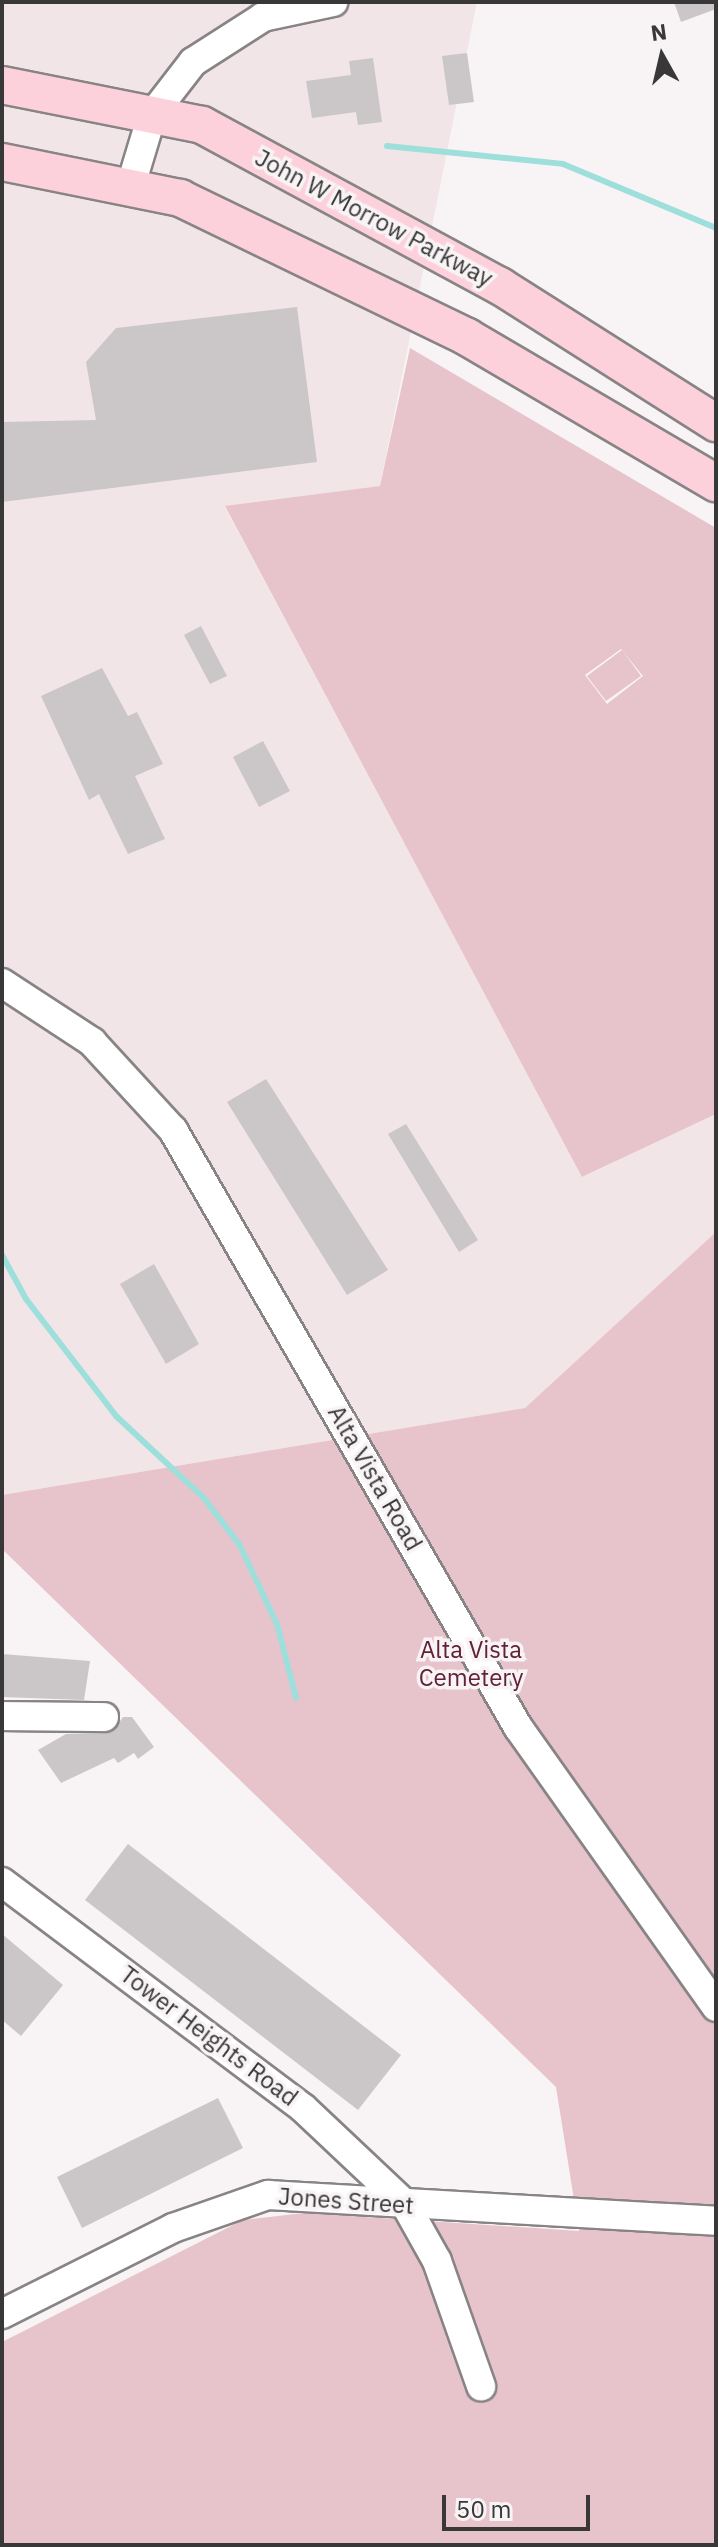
<!DOCTYPE html>
<html>
<head>
<meta charset="utf-8">
<style>
  body { margin:0 }
  #map { position:relative; width:718px; height:2547px; overflow:hidden; background:#f8f4f5; font-family:"IBM Plex Sans",sans-serif }
  div>[style] { position:absolute }
  .built>* { inset:0; background:#f2e5e8 }
  .green>* { inset:0; background:#e7c3cb }
  .stream>* { height:6px; margin:-3px; padding:0 3px; transform-origin:3px; border-radius:3px; background:#9edfdb }
  .building>* { inset:0; background:#cbc7c8 }
  .roads { filter:drop-shadow(2px 0 #888485) drop-shadow(-2px 0 #888485) drop-shadow(0 2px #888485) drop-shadow(0 -2px #888485) }
  .minor>* { height:28px; margin:-14px; padding:0 14px; transform-origin:14px; border-radius:14px; background:#fff }
  .major>* { height:36px; margin:-18px; padding:0 18px; transform-origin:18px; border-radius:18px; background:#fdd1dc }
  span { translate:-50% -50%; white-space:nowrap; text-align:center; line-height:1.15; -webkit-text-stroke:7px #f8f4f5; paint-order:stroke }
  .street-label { font-size:24px; color:#393838 }
  .park-label { font-size:24px; color:#622137 }
  .frame { position:absolute; inset:0; border:4px solid #393838; pointer-events:none }
  .north { position:absolute; left:622px; top:16px; width:80px; height:80px; -webkit-text-stroke:6px #f8f4f5; paint-order:stroke; rotate:352deg; font-size:22px; font-weight:700; line-height:32px; text-align:center; color:#393838 }
  .north::after { content:''; display:block; margin:auto; width:28px; height:36px; background:#393838; clip-path:polygon(50% 0,100% 100%,50% 72%,0 100%) }
  .scale { position:absolute; left:442px; top:2495px; width:148px; height:36px; box-sizing:border-box; border:4px solid #393838; border-top:0; padding-left:10px; font-size:24px; line-height:28px; white-space:nowrap; color:#393838; -webkit-text-stroke:6px #f8f4f5; paint-order:stroke }
</style>
</head>
<body>
<div id="map">
  <div class="built">
    <div style="clip-path:polygon(2px 2px,477px 2px,380px 486px,225px 507px,583px 1177px,716px 1114px,716px 1232px,525px 1408px,2px 1495px)"></div>
  </div>
  <div class="green">
    <div style="clip-path:polygon(evenodd,410px 348px,716px 528px,716px 1114px,582px 1177px,225px 506px,380px 486px,410px 348px,621px 649px,643px 676px,607px 704px,585px 675px,621px 649px)"></div>
    <div style="clip-path:polygon(622px 650px,641px 676px,606px 701px,587px 676px)"></div>
    <div style="clip-path:polygon(716px 1232px,716px 2545px,2px 2545px,2px 2342px,243px 2220px,304px 2213px,579px 2231px,556px 2087px,2px 1549px,2px 1495px,525px 1408px)"></div>
  </div>
  <div class="stream">
    <div style="left:387px;top:146px;width:177px;rotate:5.8deg"></div>
    <div style="left:563px;top:164px;width:166px;rotate:22.7deg"></div>
    <div style="left:2px;top:1255px;width:50px;rotate:61.4deg"></div>
    <div style="left:26px;top:1299px;width:148px;rotate:52.4deg"></div>
    <div style="left:116px;top:1416px;width:119px;rotate:43deg"></div>
    <div style="left:203px;top:1497px;width:59px;rotate:52.5deg"></div>
    <div style="left:239px;top:1544px;width:89px;rotate:64.6deg"></div>
    <div style="left:277px;top:1624px;width:76px;rotate:75.6deg"></div>
  </div>
  <div class="building">
    <div style="clip-path:polygon(674px 2px,716px 2px,716px 9px,681px 22px)"></div>
    <div style="clip-path:polygon(467px 53px,474px 102px,449px 105px,442px 56px)"></div>
    <div style="clip-path:polygon(373px 58px,382px 122px,358px 125px,356px 112px,312px 118px,306px 81px,351px 75px,349px 61px)"></div>
    <div style="clip-path:polygon(297px 307px,317px 462px,2px 502px,2px 422px,96px 420px,86px 362px,116px 328px)"></div>
    <div style="clip-path:polygon(201px 626px,227px 676px,210px 684px,184px 635px)"></div>
    <div style="clip-path:polygon(102px 668px,128px 716px,137px 712px,163px 764px,135px 776px,165px 839px,128px 854px,99px 794px,89px 800px,41px 696px)"></div>
    <div style="clip-path:polygon(263px 741px,290px 791px,259px 807px,233px 757px)"></div>
    <div style="clip-path:polygon(266px 1079px,388px 1270px,347px 1295px,227px 1102px)"></div>
    <div style="clip-path:polygon(406px 1124px,478px 1240px,459px 1252px,388px 1134px)"></div>
    <div style="clip-path:polygon(154px 1264px,199px 1344px,166px 1364px,120px 1284px)"></div>
    <div style="clip-path:polygon(2px 1654px,90px 1661px,84px 1700px,2px 1697px)"></div>
    <div style="clip-path:polygon(123px 1717px,132px 1717px,154px 1747px,138px 1759px,134px 1753px,118px 1763px,114px 1758px,61px 1783px,38px 1750px,66px 1734px,112px 1732px)"></div>
    <div style="clip-path:polygon(128px 1844px,401px 2055px,358px 2110px,85px 1900px)"></div>
    <div style="clip-path:polygon(2px 1934px,63px 1985px,21px 2036px,2px 2020px)"></div>
    <div style="clip-path:polygon(218px 2098px,243px 2148px,82px 2228px,57px 2177px)"></div>
  </div>
  <div class="roads">
    <div class="minor">
      <div style="left:130px;top:188px;width:76px;rotate:-73.2deg"></div>
      <div style="left:152px;top:115px;width:67px;rotate:-52.3deg"></div>
      <div style="left:193px;top:62px;width:83px;rotate:-32.7deg"></div>
      <div style="left:263px;top:17px;width:72px;rotate:-12.1deg"></div>
      <div style="left:2px;top:983px;width:108px;rotate:33.2deg"></div>
      <div style="left:92px;top:1042px;width:120px;rotate:47.4deg"></div>
      <div style="left:173px;top:1130px;width:690px;rotate:59.98deg"></div>
      <div style="left:518px;top:1727px;width:343px;rotate:54.7deg"></div>
      <div style="left:2px;top:1716px;width:102px;rotate:0.6deg"></div>
      <div style="left:2px;top:1882px;width:376px;rotate:36.9deg"></div>
      <div style="left:303px;top:2108px;width:140px;rotate:43.3deg"></div>
      <div style="left:405px;top:2204px;width:65px;rotate:60.7deg"></div>
      <div style="left:437px;top:2261px;width:133px;rotate:70.6deg"></div>
      <div style="left:2px;top:2314px;width:191px;rotate:-26.7deg"></div>
      <div style="left:173px;top:2228px;width:101px;rotate:-19.2deg"></div>
      <div style="left:268px;top:2195px;width:449px;rotate:3.3deg"></div>
    </div>
    <div class="major">
      <div style="left:2px;top:85px;width:204px;rotate:11.3deg"></div>
      <div style="left:202px;top:125px;width:339px;rotate:28.4deg"></div>
      <div style="left:500px;top:286px;width:256px;rotate:32.4deg"></div>
      <div style="left:2px;top:162px;width:182px;rotate:11.4deg"></div>
      <div style="left:180px;top:198px;width:319px;rotate:25.8deg"></div>
      <div style="left:467px;top:337px;width:289px;rotate:30.4deg"></div>
    </div>
  </div>
  <div class="street-label">
    <span style="left:374px;top:218px;rotate:28deg">John W Morrow Parkway</span>
    <span style="left:375px;top:1478px;rotate:60deg">Alta Vista Road</span>
    <span style="left:209px;top:2036px;rotate:37deg">Tower Heights Road</span>
    <span style="left:346px;top:2201px;rotate:4deg">Jones Street</span>
  </div>
  <div class="park-label">
    <span style="left:471px;top:1664px">Alta Vista<br>Cemetery</span>
  </div>
  <div class="frame"></div>
  <div class="north">N</div>
  <div class="scale">50 m</div>
</div>
</body>
</html>
